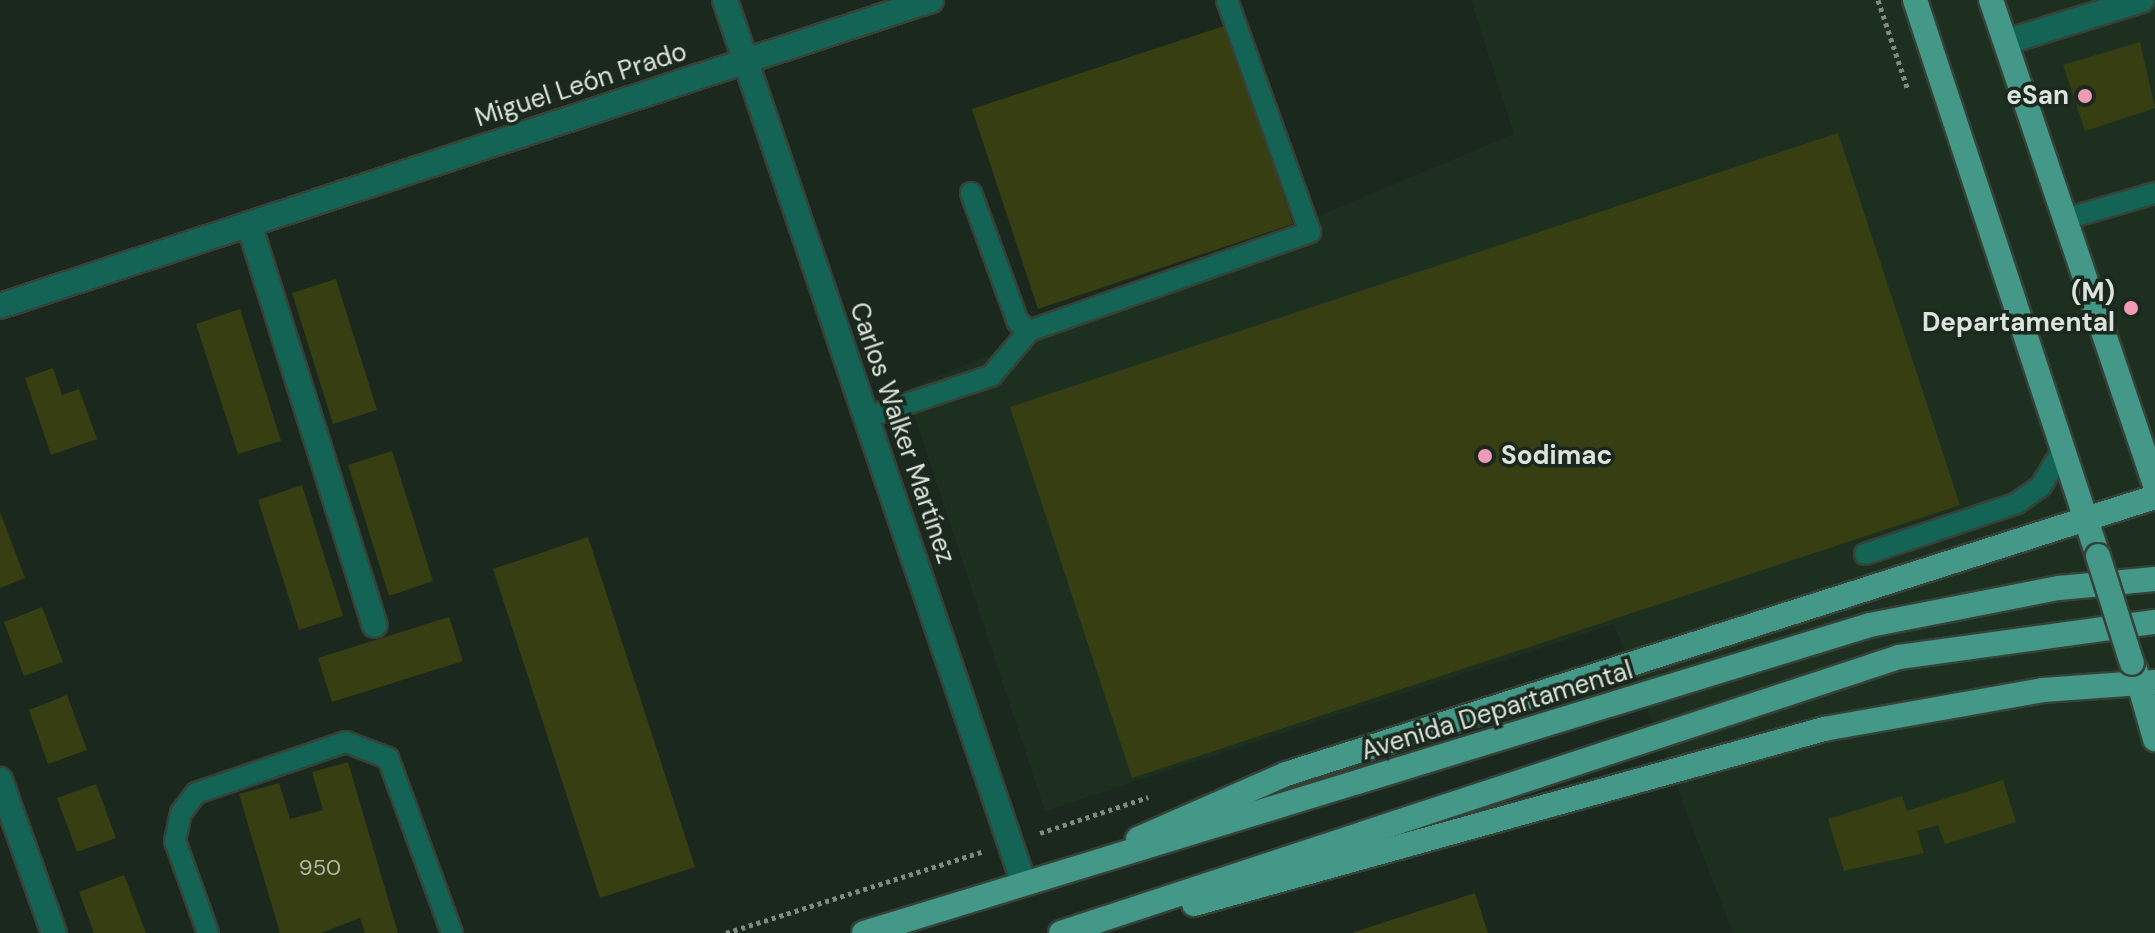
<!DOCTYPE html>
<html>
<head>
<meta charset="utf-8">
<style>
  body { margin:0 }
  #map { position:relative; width:2155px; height:933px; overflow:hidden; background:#1b281d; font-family:"DM Sans",sans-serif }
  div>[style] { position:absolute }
  .built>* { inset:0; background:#1d3020 }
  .building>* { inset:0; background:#373e12 }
  .path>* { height:5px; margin-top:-2.5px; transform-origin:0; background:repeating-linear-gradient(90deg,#7f8a80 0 4px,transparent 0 8px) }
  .roads { filter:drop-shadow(2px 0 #364238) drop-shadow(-2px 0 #364238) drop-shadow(0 2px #364238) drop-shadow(0 -2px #364238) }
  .lane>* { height:20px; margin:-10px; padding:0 10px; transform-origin:10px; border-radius:10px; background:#146456 }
  .street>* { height:24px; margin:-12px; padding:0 12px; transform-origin:12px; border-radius:12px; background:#146456 }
  .primary>* { height:24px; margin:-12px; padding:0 12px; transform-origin:12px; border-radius:12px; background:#439888 }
  .bridges { filter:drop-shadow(2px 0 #364238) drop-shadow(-2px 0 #364238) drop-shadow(0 2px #364238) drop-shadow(0 -2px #364238) }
  .primary-bridge>* { height:24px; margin:-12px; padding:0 12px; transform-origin:12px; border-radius:12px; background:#439888 }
  .dots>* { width:22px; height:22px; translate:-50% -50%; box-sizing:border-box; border:4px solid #1b281d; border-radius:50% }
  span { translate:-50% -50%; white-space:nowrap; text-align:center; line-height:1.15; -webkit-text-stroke:7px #1b281d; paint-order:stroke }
  .number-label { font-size:22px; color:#b2baaa }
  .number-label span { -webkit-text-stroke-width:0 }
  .street-label { font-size:26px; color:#dbe4dc }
  .poi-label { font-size:26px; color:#dbe4dc; font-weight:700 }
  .right { translate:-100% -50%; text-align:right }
  .left { translate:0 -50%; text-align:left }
</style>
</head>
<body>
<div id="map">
  <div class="built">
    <div style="clip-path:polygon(1471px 0,2155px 0,2155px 933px,1733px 933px,1614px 624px,1045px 811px,906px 390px,1514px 134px)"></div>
  </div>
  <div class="building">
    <div style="clip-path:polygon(1227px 25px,1293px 224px,1038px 309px,972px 109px)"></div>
    <div style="clip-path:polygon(2140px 42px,2155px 108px,2085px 131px,2063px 65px)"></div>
    <div style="clip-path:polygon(1838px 133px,1960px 505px,1132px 778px,1010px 407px)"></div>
    <div style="clip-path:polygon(336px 279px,377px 410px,333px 424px,292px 293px)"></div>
    <div style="clip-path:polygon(240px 309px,281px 441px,238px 454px,196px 324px)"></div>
    <div style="clip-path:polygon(53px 368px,62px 395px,79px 389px,97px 439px,51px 455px,25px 378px)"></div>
    <div style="clip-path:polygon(392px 451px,433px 581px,389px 596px,348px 465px)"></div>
    <div style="clip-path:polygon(302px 485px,343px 616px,299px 630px,258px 500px)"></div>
    <div style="clip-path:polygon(0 512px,25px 578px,0 588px)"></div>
    <div style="clip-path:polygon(588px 537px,695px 867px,600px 898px,493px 569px)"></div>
    <div style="clip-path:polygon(42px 607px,63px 662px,24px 676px,4px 622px)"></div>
    <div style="clip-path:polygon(449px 617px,463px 661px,332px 702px,318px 658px)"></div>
    <div style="clip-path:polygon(67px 695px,87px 750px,48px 764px,29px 710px)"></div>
    <div style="clip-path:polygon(348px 762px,398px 933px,365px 933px,360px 918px,321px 933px,280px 933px,239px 794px,279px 783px,290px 819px,323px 810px,312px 772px)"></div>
    <div style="clip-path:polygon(2003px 780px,2016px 822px,1945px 844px,1938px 825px,1917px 831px,1924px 853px,1844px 871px,1828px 819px,1902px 796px,1907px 811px)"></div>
    <div style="clip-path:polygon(96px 784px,116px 838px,77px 852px,57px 798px)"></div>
    <div style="clip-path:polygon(124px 875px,146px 933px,94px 933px,79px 892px)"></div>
    <div style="clip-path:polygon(1475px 893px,1488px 933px,1354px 933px,1354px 932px)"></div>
  </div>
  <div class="path">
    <div style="left:1878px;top:0;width:95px;rotate:71.6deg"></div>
    <div style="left:1040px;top:833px;width:114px;rotate:-18.4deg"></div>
    <div style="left:726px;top:933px;width:268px;rotate:-17.6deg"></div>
  </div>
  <div class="roads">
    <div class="lane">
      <div style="left:971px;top:193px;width:137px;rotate:70deg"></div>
      <div style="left:1018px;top:322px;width:14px;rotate:39deg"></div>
      <div style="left:1029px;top:331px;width:298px;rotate:-19.4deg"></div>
      <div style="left:1310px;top:232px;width:246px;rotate:-109.7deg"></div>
      <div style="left:2065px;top:219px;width:94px;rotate:-16.1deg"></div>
      <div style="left:867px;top:417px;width:131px;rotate:-18.3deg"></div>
      <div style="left:991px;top:376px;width:59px;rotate:-49.8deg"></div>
      <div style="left:1865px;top:554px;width:160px;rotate:-18.5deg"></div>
      <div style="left:2017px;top:503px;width:29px;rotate:-35deg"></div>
      <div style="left:2041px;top:486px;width:41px;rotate:-59deg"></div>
      <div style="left:208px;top:933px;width:98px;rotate:-109.7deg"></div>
      <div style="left:175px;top:841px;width:29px;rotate:-78deg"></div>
      <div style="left:181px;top:813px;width:25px;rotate:-53deg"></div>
      <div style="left:196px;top:793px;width:158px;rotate:-18.8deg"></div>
      <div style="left:346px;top:742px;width:45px;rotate:20.9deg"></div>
      <div style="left:388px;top:758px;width:186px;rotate:69.9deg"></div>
    </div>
    <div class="street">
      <div style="left:725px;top:0;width:933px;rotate:71.31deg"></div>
      <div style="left:2006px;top:42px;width:142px;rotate:-17.2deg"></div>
      <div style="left:249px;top:224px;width:420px;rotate:72.6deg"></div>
      <div style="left:0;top:306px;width:980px;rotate:-18.19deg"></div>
      <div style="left:0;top:780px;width:162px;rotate:70.6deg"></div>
    </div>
    <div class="primary">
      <div style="left:1915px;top:0;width:585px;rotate:71.78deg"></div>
      <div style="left:1991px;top:0;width:512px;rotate:71.32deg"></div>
      <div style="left:2135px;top:669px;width:73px;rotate:74.1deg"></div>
      <div style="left:1138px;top:839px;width:162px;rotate:-23.7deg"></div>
      <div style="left:1286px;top:774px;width:912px;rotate:-17.68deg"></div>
      <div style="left:1194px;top:904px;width:654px;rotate:-15.52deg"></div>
      <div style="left:1824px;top:729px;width:222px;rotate:-10.1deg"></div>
      <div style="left:2043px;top:690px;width:112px;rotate:-4.1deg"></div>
      <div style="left:864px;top:933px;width:1052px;rotate:-17.02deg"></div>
      <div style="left:1870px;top:625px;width:193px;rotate:-11.1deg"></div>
      <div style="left:2059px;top:588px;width:96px;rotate:-5.4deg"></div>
      <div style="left:1061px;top:933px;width:882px;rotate:-18.23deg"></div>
      <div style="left:1899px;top:657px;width:258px;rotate:-7.8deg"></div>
    </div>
  </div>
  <div class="bridges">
    <div class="primary-bridge">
      <div style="left:2098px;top:556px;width:112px;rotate:72.4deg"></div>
    </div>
  </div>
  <div class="dots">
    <div style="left:2085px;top:96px;background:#f09ab6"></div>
    <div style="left:2131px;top:308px;background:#f09ab6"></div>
    <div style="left:1485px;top:456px;background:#f09ab6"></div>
  </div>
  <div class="number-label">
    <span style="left:320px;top:868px">950</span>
  </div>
  <div class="street-label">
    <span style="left:581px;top:85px;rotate:-18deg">Miguel León Prado</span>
    <span style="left:902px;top:433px;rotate:71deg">Carlos Walker Martínez</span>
    <span style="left:1497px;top:711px;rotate:-17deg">Avenida Departamental</span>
  </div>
  <div class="poi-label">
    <span class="right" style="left:2069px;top:96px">eSan</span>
    <span class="right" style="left:2115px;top:308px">(M)<br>Departamental</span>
    <span class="left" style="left:1501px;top:456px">Sodimac</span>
  </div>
</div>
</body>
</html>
